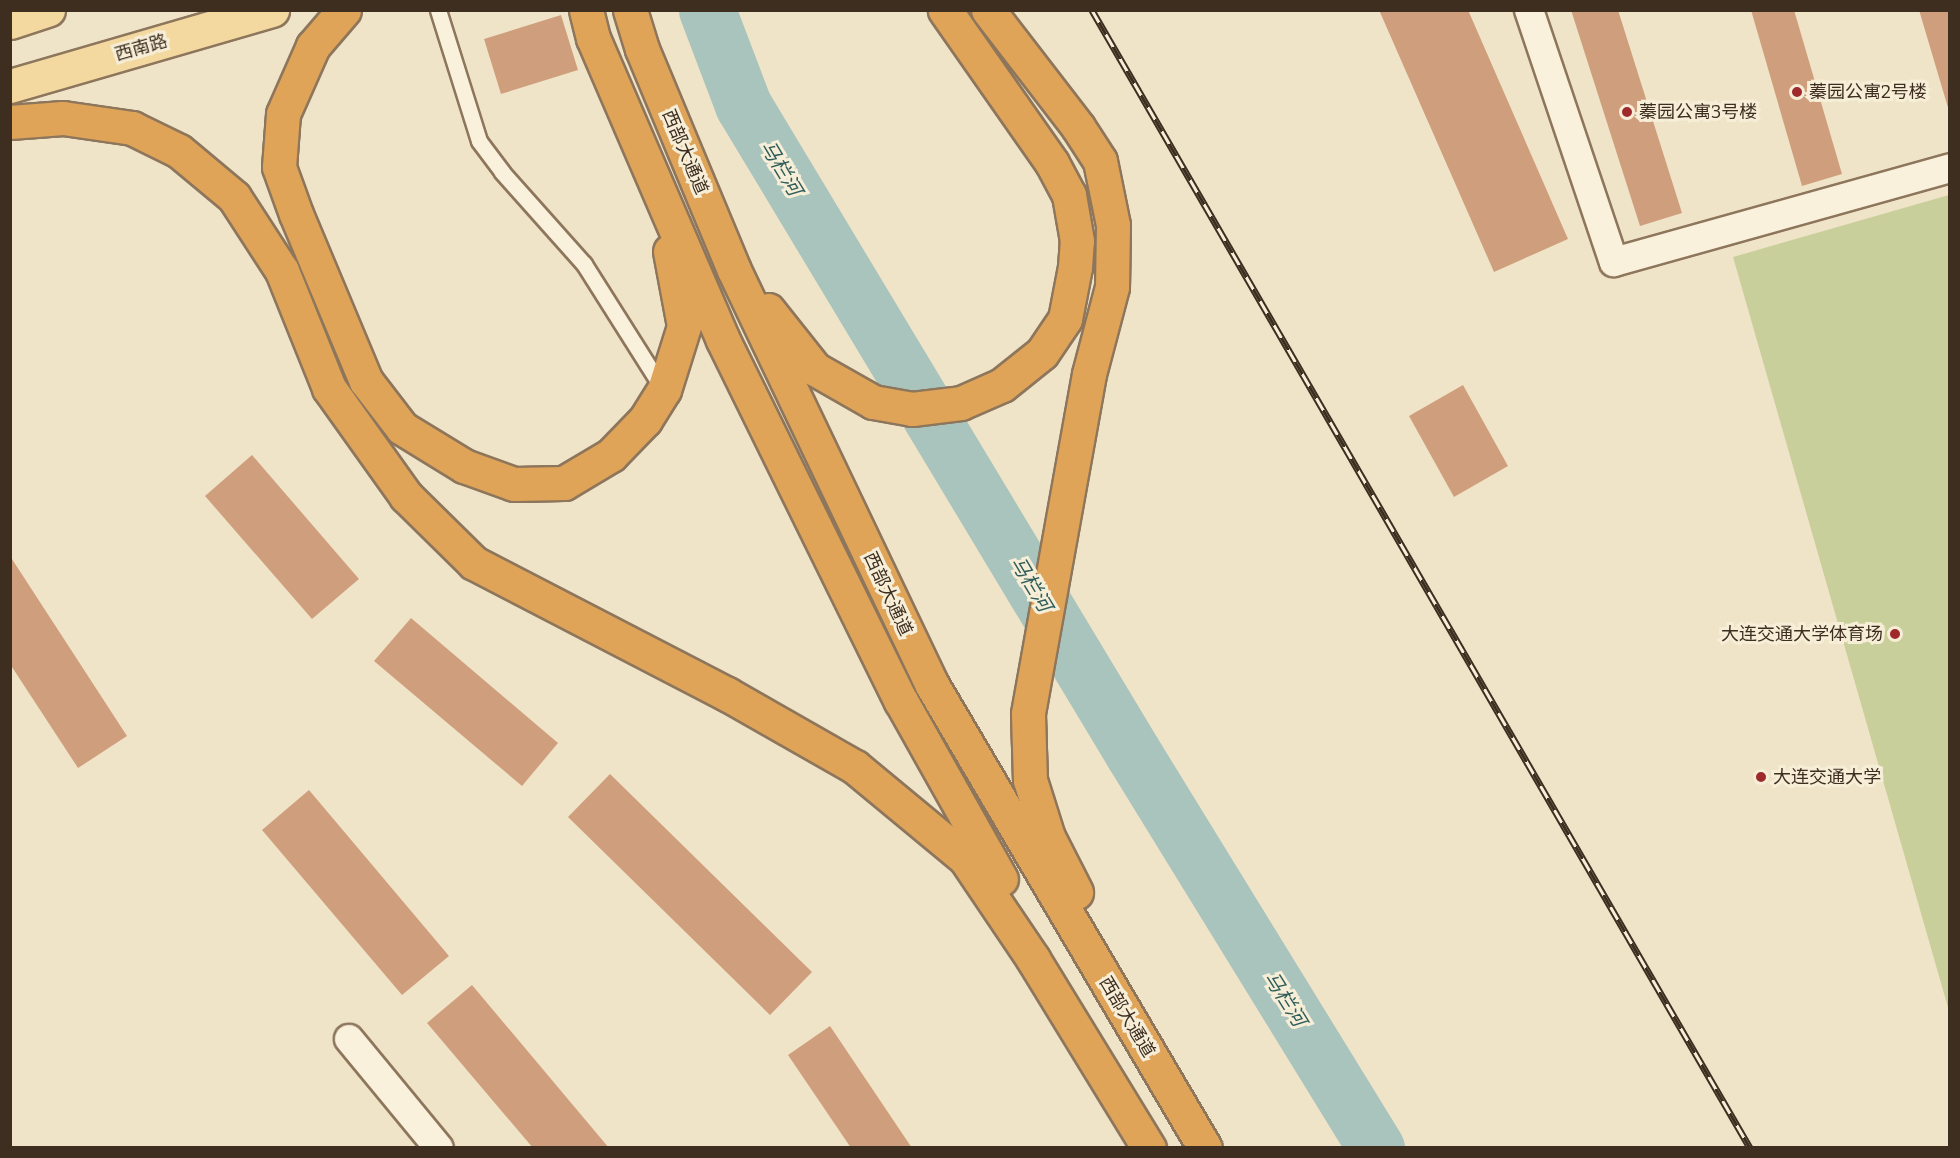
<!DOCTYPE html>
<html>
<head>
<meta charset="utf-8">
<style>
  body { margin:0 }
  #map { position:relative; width:1960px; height:1158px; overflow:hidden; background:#f0e4c8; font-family:Bitter,"Noto Sans SC",serif }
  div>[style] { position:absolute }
  .green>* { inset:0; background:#c9cf9b }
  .river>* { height:57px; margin:-28.5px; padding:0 28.5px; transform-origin:28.5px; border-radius:28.5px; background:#a9c4bc }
  .building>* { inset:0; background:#cf9f7d }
  .roads { filter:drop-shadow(2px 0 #8d765c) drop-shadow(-2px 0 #8d765c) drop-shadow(0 2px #8d765c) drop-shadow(0 -2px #8d765c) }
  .lane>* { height:15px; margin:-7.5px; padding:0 7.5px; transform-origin:7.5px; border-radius:7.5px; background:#faf1dc }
  .street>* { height:28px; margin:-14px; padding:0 14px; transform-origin:14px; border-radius:14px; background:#faf1dc }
  .primary>* { height:33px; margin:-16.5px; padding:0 16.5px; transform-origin:16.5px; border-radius:16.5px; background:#f3d9a0 }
  .highway>* { height:33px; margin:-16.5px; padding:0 16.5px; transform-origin:16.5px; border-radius:16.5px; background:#e0a458 }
  .rail>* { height:7px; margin-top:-3.5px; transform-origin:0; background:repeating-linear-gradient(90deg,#f7eed8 0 14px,#3d2e20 0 28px); box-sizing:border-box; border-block:2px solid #3d2e20 }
  .dots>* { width:16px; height:16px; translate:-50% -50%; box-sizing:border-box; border:3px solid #f7eed8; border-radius:50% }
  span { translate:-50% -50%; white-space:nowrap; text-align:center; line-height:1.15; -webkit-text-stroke:6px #f7eed8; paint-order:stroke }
  .street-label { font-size:18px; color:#3d2e20 }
  .poi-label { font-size:18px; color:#3d2e20 }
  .left { translate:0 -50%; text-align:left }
  .right { translate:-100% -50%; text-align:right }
  .water-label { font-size:20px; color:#2f5d5a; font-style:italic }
  .frame { position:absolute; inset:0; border:12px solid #3d2e20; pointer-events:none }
</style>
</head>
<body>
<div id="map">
  <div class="green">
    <div style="clip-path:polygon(1949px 195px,1950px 195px,1949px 1011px,1733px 257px)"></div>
  </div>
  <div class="river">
    <div style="left:707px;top:10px;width:102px;rotate:69.2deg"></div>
    <div style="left:743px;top:105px;width:756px;rotate:58.96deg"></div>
    <div style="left:1133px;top:753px;width:464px;rotate:58.4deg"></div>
  </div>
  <div class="building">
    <div style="clip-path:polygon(1379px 10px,1468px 10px,1568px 239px,1494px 272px)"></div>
    <div style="clip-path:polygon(1571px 10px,1618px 10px,1682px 213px,1640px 226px)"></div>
    <div style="clip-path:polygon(1751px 10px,1794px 10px,1842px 174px,1802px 186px)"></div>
    <div style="clip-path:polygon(1919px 10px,1950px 10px,1950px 111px,1949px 111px)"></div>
    <div style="clip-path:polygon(561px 15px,578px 70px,501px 94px,484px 39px)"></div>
    <div style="clip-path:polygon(1463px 385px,1508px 466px,1454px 497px,1409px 416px)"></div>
    <div style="clip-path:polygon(252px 455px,359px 579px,312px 619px,205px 496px)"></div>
    <div style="clip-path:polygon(10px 556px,127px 736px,78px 768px,10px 664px)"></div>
    <div style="clip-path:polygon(411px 618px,558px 743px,522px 786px,374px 661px)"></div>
    <div style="clip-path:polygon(610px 774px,812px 972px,770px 1015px,568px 817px)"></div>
    <div style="clip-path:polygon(309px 790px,449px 956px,402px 995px,262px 830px)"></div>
    <div style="clip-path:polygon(472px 985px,609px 1148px,533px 1148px,427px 1023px)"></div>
    <div style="clip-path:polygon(830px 1026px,912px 1148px,851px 1148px,788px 1055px)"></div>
  </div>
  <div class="roads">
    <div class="lane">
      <div style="left:438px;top:10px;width:137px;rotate:72.6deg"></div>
      <div style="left:479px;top:141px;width:39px;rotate:53deg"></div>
      <div style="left:502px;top:172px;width:123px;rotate:48.3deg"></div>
      <div style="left:584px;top:264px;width:148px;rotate:57.7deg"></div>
    </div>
    <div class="street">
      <div style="left:1529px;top:10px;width:266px;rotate:71.4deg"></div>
      <div style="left:1614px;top:262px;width:349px;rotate:-15.6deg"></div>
      <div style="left:349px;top:1039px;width:141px;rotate:50.5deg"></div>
    </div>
    <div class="primary">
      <div style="left:10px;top:22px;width:40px;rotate:-18deg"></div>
      <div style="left:10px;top:86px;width:273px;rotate:-16.2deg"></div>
    </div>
    <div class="highway">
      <div style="left:344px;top:10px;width:48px;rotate:130.7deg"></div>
      <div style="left:313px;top:46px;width:74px;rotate:113.8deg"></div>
      <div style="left:283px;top:114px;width:53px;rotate:94.3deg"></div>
      <div style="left:279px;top:167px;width:50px;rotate:70.1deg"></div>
      <div style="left:296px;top:214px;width:181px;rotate:67.3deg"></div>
      <div style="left:366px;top:381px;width:59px;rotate:52.5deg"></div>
      <div style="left:402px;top:428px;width:73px;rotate:31.5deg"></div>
      <div style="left:464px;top:466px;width:53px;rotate:19.8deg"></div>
      <div style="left:514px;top:484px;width:50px;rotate:-1.1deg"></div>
      <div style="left:564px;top:483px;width:55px;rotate:-30.8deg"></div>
      <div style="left:611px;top:455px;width:49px;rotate:-45.8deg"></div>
      <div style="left:645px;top:420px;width:36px;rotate:-58deg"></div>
      <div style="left:664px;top:390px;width:67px;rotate:-72.6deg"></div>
      <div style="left:684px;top:326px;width:76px;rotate:-100.6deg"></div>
      <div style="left:586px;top:10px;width:29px;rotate:76deg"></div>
      <div style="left:593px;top:38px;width:329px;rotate:66.7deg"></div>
      <div style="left:723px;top:340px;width:402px;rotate:63.8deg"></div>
      <div style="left:901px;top:701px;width:204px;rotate:60.7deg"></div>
      <div style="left:630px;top:10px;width:41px;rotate:72.9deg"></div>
      <div style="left:642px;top:49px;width:239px;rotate:67.4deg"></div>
      <div style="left:734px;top:270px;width:460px;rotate:64.5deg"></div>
      <div style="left:932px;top:685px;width:537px;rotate:59.48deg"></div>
      <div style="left:988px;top:10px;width:148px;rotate:52.4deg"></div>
      <div style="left:1078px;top:127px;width:40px;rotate:57.1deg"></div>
      <div style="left:1100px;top:161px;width:65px;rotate:78.5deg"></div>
      <div style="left:1113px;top:225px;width:62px;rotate:90.9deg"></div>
      <div style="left:1112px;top:287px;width:90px;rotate:104.8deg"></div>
      <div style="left:1089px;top:374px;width:345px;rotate:100.2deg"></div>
      <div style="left:1028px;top:714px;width:66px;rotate:88.3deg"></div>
      <div style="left:1030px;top:780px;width:60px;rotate:72.5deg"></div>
      <div style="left:1048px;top:837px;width:62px;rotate:63deg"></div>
      <div style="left:10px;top:122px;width:53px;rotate:-4.3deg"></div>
      <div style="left:63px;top:118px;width:70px;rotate:8.2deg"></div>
      <div style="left:132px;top:128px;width:52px;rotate:26.1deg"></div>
      <div style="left:179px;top:151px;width:72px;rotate:39.9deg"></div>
      <div style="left:234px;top:197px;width:88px;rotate:57deg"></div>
      <div style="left:282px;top:271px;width:126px;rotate:68.1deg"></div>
      <div style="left:329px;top:388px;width:133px;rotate:54.5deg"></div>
      <div style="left:406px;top:496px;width:95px;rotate:44.6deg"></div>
      <div style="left:474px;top:563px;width:285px;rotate:27.4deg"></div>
      <div style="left:727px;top:694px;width:147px;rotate:29.7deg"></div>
      <div style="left:855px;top:767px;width:143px;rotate:39.6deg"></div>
      <div style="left:965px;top:858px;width:122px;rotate:56deg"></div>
      <div style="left:1033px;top:959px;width:222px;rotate:58.5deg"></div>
      <div style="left:768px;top:310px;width:75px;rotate:51.5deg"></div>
      <div style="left:815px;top:369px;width:67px;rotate:29.6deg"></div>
      <div style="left:873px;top:402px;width:40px;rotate:10deg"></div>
      <div style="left:912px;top:409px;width:49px;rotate:-7deg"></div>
      <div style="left:961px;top:403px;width:45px;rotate:-23.7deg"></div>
      <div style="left:1002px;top:385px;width:51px;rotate:-38.7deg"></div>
      <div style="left:1042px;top:353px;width:41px;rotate:-55.9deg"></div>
      <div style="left:1065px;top:319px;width:53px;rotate:-79.1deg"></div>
      <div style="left:1075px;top:267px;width:26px;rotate:-86deg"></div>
      <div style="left:1077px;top:241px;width:47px;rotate:-99.9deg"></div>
      <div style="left:1069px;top:195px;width:36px;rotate:-118deg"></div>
      <div style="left:1052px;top:163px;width:187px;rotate:-125deg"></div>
    </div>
  </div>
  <div class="rail">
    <div style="left:1092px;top:10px;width:1315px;rotate:59.96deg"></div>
  </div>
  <div class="dots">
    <div style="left:1797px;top:92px;background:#9e2a2b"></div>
    <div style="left:1627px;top:112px;background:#9e2a2b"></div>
    <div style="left:1895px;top:634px;background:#9e2a2b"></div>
    <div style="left:1761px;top:777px;background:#9e2a2b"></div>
  </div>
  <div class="street-label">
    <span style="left:141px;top:48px;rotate:-16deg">西南路</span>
    <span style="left:685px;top:152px;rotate:67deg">西部大通道</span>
    <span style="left:888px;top:594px;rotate:65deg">西部大通道</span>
    <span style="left:1127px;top:1017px;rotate:59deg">西部大通道</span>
  </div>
  <div class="poi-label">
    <span class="left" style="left:1809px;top:92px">蓁园公寓2号楼</span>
    <span class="left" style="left:1639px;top:112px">蓁园公寓3号楼</span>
    <span class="right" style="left:1883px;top:634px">大连交通大学体育场</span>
    <span class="left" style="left:1773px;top:777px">大连交通大学</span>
  </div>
  <div class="water-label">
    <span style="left:781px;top:168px;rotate:59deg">马栏河</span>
    <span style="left:1031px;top:584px;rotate:59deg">马栏河</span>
    <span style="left:1285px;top:999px;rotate:58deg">马栏河</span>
  </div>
  <div class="frame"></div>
</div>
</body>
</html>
